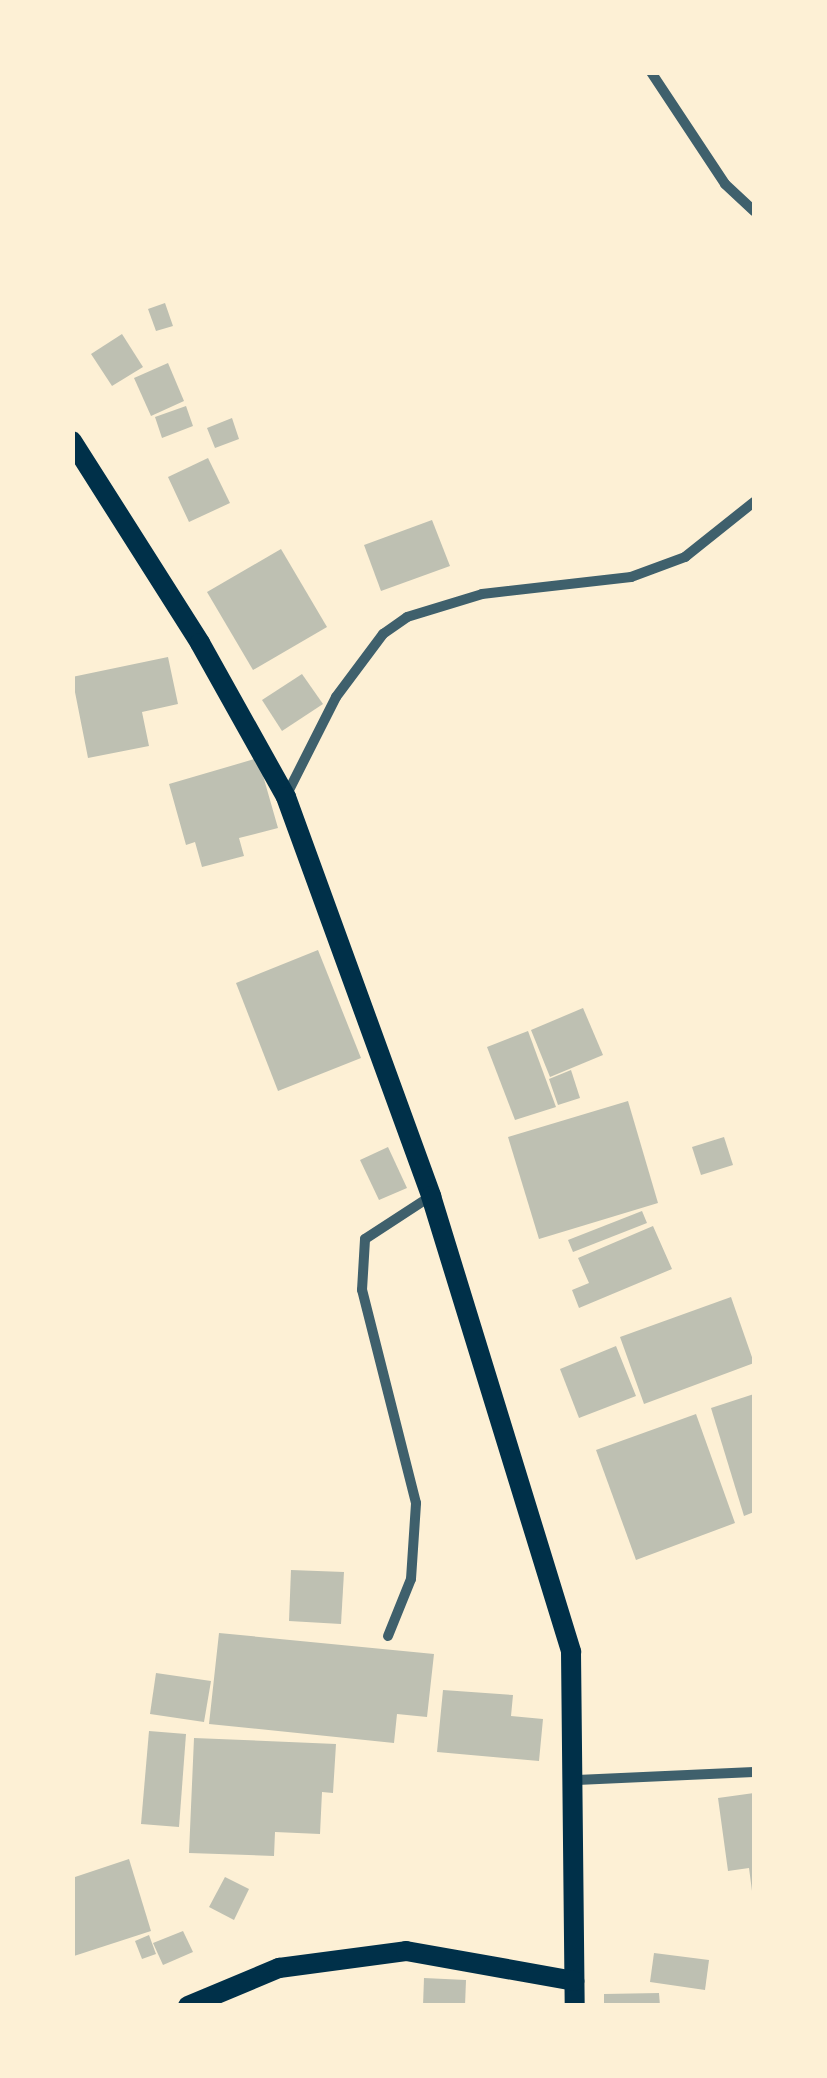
<!DOCTYPE html>
<html>
<head>
<meta charset="utf-8">
<style>
  body { margin:0 }
  #map { position:relative; width:827px; height:2078px; overflow:hidden; background:#fdf0d5; font-family:Manrope,sans-serif }
  div>[style] { position:absolute }
  .building>* { inset:0; background:#bec0b2 }
  .minor>* { height:10px; margin:-5px; padding:0 5px; transform-origin:5px; border-radius:5px; background:#3f606c }
  .secondary>* { height:20px; margin:-10px; padding:0 10px; transform-origin:10px; border-radius:10px; background:#003049 }
  span { translate:-50% -50%; white-space:nowrap; text-align:center; line-height:1.15; -webkit-text-stroke:8px #fdf0d5; paint-order:stroke }
  .frame { position:absolute; inset:0; border:75px solid #fdf0d5; pointer-events:none }
</style>
</head>
<body>
<div id="map">
  <div class="building">
    <div style="clip-path:polygon(165px 303px,173px 326px,156px 331px,148px 309px)"></div>
    <div style="clip-path:polygon(122px 334px,143px 367px,112px 386px,91px 354px)"></div>
    <div style="clip-path:polygon(168px 363px,184px 401px,151px 416px,134px 378px)"></div>
    <div style="clip-path:polygon(186px 406px,193px 426px,162px 438px,155px 417px)"></div>
    <div style="clip-path:polygon(232px 418px,239px 439px,215px 448px,207px 428px)"></div>
    <div style="clip-path:polygon(208px 458px,230px 503px,189px 522px,168px 477px)"></div>
    <div style="clip-path:polygon(432px 520px,450px 566px,381px 591px,364px 545px)"></div>
    <div style="clip-path:polygon(281px 549px,327px 627px,253px 670px,207px 592px)"></div>
    <div style="clip-path:polygon(168px 657px,178px 704px,142px 712px,149px 746px,88px 758px,72px 677px)"></div>
    <div style="clip-path:polygon(302px 674px,323px 704px,282px 731px,262px 700px)"></div>
    <div style="clip-path:polygon(258px 758px,278px 828px,239px 838px,244px 856px,202px 867px,195px 842px,186px 845px,169px 784px)"></div>
    <div style="clip-path:polygon(318px 950px,361px 1058px,278px 1091px,236px 983px)"></div>
    <div style="clip-path:polygon(583px 1008px,603px 1055px,550px 1077px,531px 1030px)"></div>
    <div style="clip-path:polygon(528px 1031px,556px 1107px,515px 1120px,487px 1047px)"></div>
    <div style="clip-path:polygon(571px 1070px,580px 1098px,558px 1105px,549px 1079px)"></div>
    <div style="clip-path:polygon(628px 1101px,658px 1203px,539px 1239px,508px 1137px)"></div>
    <div style="clip-path:polygon(724px 1137px,733px 1165px,701px 1175px,692px 1147px)"></div>
    <div style="clip-path:polygon(388px 1147px,407px 1188px,379px 1200px,360px 1160px)"></div>
    <div style="clip-path:polygon(642px 1211px,647px 1223px,573px 1252px,568px 1240px)"></div>
    <div style="clip-path:polygon(653px 1226px,672px 1269px,579px 1308px,572px 1290px,589px 1283px,578px 1258px)"></div>
    <div style="clip-path:polygon(731px 1297px,754px 1363px,644px 1404px,620px 1337px)"></div>
    <div style="clip-path:polygon(616px 1346px,636px 1396px,579px 1418px,560px 1369px)"></div>
    <div style="clip-path:polygon(754px 1394px,754px 1512px,744px 1516px,711px 1408px)"></div>
    <div style="clip-path:polygon(696px 1414px,735px 1523px,636px 1560px,596px 1450px)"></div>
    <div style="clip-path:polygon(291px 1570px,344px 1572px,341px 1624px,289px 1621px)"></div>
    <div style="clip-path:polygon(219px 1633px,434px 1654px,427px 1717px,397px 1714px,394px 1743px,209px 1724px)"></div>
    <div style="clip-path:polygon(156px 1673px,211px 1681px,204px 1722px,150px 1714px)"></div>
    <div style="clip-path:polygon(443px 1690px,513px 1695px,511px 1716px,543px 1719px,539px 1761px,437px 1752px)"></div>
    <div style="clip-path:polygon(149px 1731px,186px 1734px,179px 1827px,141px 1824px)"></div>
    <div style="clip-path:polygon(194px 1738px,336px 1744px,333px 1793px,322px 1792px,320px 1834px,275px 1832px,274px 1856px,189px 1853px)"></div>
    <div style="clip-path:polygon(754px 1793px,754px 1891px,752px 1891px,749px 1868px,728px 1871px,718px 1798px)"></div>
    <div style="clip-path:polygon(129px 1859px,151px 1931px,74px 1956px,72px 1878px)"></div>
    <div style="clip-path:polygon(225px 1877px,249px 1889px,234px 1920px,209px 1907px)"></div>
    <div style="clip-path:polygon(183px 1931px,193px 1952px,163px 1965px,153px 1943px)"></div>
    <div style="clip-path:polygon(149px 1935px,156px 1954px,142px 1959px,135px 1941px)"></div>
    <div style="clip-path:polygon(654px 1953px,709px 1960px,705px 1990px,650px 1982px)"></div>
    <div style="clip-path:polygon(424px 1978px,466px 1980px,465px 2006px,423px 2006px)"></div>
    <div style="clip-path:polygon(659px 1993px,660px 2006px,604px 2006px,604px 1994px)"></div>
  </div>
  <div class="minor">
    <div style="left:651px;top:72px;width:134px;rotate:56.5deg"></div>
    <div style="left:725px;top:184px;width:40px;rotate:43deg"></div>
    <div style="left:286px;top:796px;width:111px;rotate:-63.2deg"></div>
    <div style="left:336px;top:697px;width:79px;rotate:-53.3deg"></div>
    <div style="left:383px;top:634px;width:29px;rotate:-35deg"></div>
    <div style="left:407px;top:617px;width:78px;rotate:-17deg"></div>
    <div style="left:482px;top:594px;width:150px;rotate:-6.5deg"></div>
    <div style="left:631px;top:577px;width:58px;rotate:-20.3deg"></div>
    <div style="left:685px;top:557px;width:88px;rotate:-38.6deg"></div>
    <div style="left:388px;top:1636px;width:61px;rotate:-68deg"></div>
    <div style="left:411px;top:1579px;width:76px;rotate:-86.2deg"></div>
    <div style="left:416px;top:1503px;width:220px;rotate:-104.2deg"></div>
    <div style="left:362px;top:1290px;width:51px;rotate:-86.6deg"></div>
    <div style="left:365px;top:1239px;width:79px;rotate:-33.1deg"></div>
    <div style="left:577px;top:1780px;width:177px;rotate:-2.6deg"></div>
  </div>
  <div class="secondary">
    <div style="left:72px;top:441px;width:239px;rotate:57.6deg"></div>
    <div style="left:200px;top:643px;width:176px;rotate:60.8deg"></div>
    <div style="left:286px;top:797px;width:425px;rotate:70deg"></div>
    <div style="left:431px;top:1196px;width:477px;rotate:72.9deg"></div>
    <div style="left:571px;top:1652px;width:354px;rotate:89.4deg"></div>
    <div style="left:188px;top:2006px;width:99px;rotate:-22.7deg"></div>
    <div style="left:279px;top:1968px;width:128px;rotate:-7.6deg"></div>
    <div style="left:406px;top:1951px;width:171px;rotate:10.1deg"></div>
  </div>
  <div class="frame"></div>
</div>
</body>
</html>
